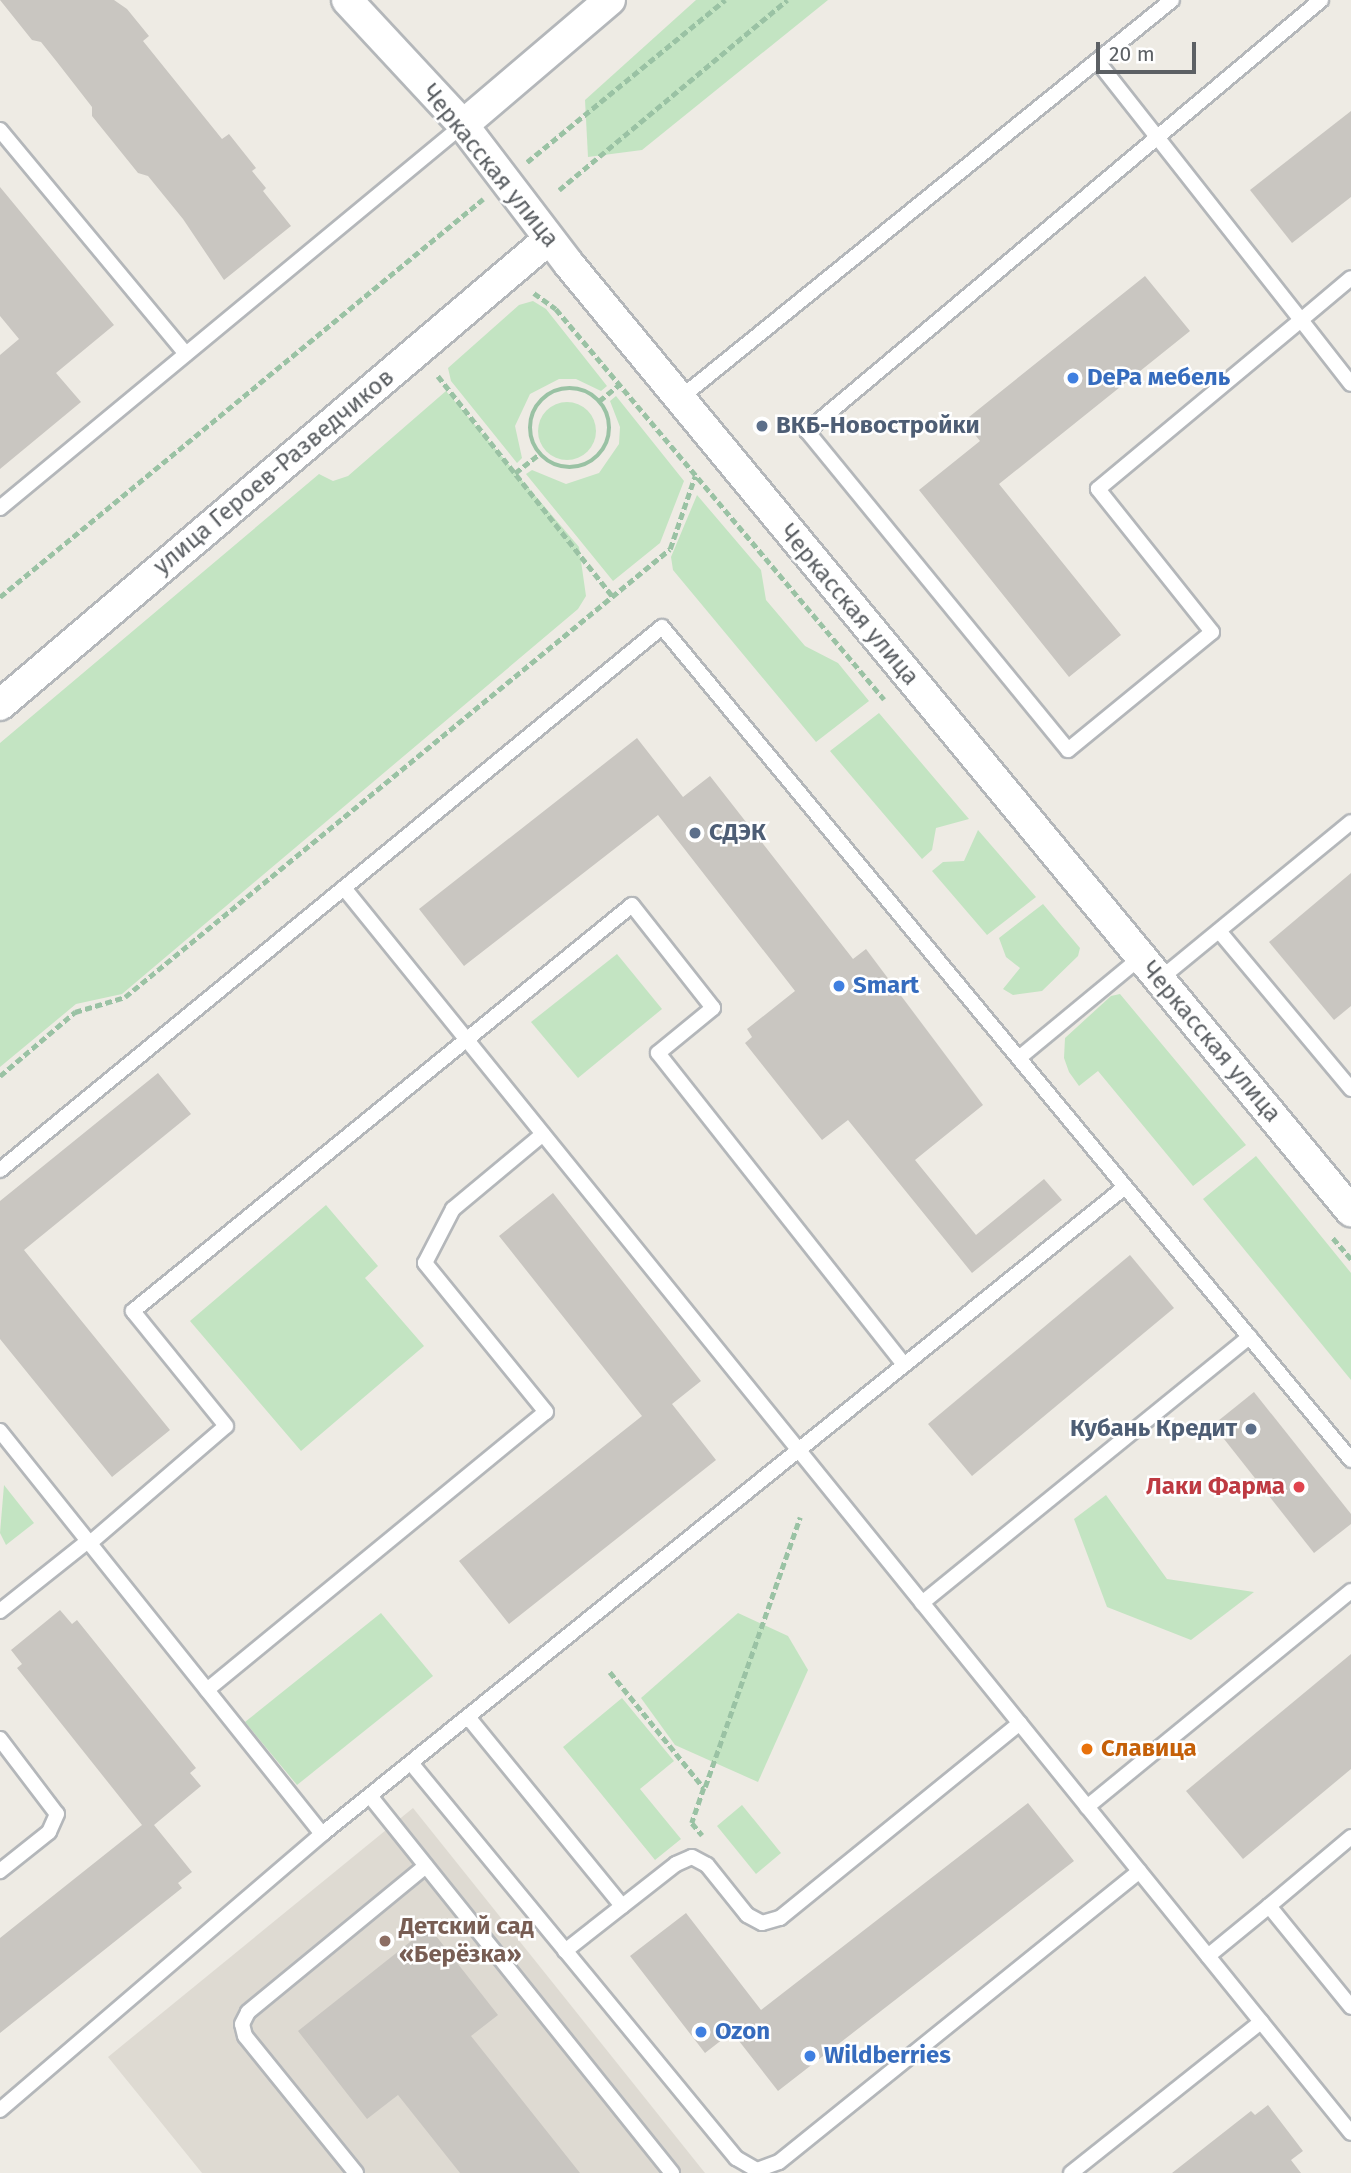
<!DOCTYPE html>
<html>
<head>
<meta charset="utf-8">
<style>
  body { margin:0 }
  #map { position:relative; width:1351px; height:2173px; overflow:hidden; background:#eeebe4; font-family:"Fira Sans",sans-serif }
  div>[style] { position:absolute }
  .education>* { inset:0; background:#dedad2 }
  .green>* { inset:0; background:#c3e4c2 }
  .round { border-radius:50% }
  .building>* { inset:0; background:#c9c6c1 }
  .path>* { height:4.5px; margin-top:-2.25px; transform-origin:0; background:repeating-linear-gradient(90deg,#9ac2a4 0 7px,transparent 0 10.5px) }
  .path>.ring { margin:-2.25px; padding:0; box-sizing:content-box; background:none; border:4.5px solid #9ac2a4; border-radius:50% }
  .roads { filter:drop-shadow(2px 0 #b4b7ba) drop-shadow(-2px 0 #b4b7ba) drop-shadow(0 2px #b4b7ba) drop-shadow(0 -2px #b4b7ba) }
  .service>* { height:14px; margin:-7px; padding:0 7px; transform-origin:7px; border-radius:7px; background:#fff }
  .minor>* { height:30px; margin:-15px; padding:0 15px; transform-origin:15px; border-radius:15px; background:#fff }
  .dots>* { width:19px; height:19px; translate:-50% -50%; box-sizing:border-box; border:4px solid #fff; border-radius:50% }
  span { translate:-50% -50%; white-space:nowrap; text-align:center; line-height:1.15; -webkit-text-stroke:5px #fff; paint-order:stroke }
  .street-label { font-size:24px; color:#5c6064 }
  .shop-label { font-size:24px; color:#366cbe; font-weight:700 }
  .left { translate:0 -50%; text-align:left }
  .service-label { font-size:24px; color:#4e5e75; font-weight:700 }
  .right { translate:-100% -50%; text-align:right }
  .health-label { font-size:24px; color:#be3a42; font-weight:700 }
  .food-label { font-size:24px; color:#c56008; font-weight:700 }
  .education-label { font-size:24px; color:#785e54; font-weight:700 }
  .scale { position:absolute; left:1096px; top:42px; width:100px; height:32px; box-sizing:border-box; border:4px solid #5c6064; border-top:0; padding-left:9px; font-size:21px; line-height:24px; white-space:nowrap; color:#5c6064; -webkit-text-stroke:5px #fff; paint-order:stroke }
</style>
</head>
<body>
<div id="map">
  <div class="education">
    <div style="clip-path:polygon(413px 1808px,705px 2173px,202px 2173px,108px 2057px)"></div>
  </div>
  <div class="green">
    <div style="clip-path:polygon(696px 0,828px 0,642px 150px,588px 157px,585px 100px)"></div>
    <div style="clip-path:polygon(533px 301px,546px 309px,607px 386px,601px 391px,576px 379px,559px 379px,530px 394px,515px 426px,522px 458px,517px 463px,451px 381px,448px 368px,519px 305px)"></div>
    <div style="clip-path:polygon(446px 391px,579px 547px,586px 596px,578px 609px,122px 994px,76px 1004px,0 1067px,0 743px,319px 474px,333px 481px,348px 476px)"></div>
    <div style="clip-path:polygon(616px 396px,684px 481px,660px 543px,613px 581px,526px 474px,532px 470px,566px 484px,599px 473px,619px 444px,620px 427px,610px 401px)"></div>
    <div class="round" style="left:538px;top:402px;width:58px;height:58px"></div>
    <div style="clip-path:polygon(697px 495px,761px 570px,766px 600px,805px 646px,838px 663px,869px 701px,816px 742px,673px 570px,671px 557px)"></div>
    <div style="clip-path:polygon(879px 713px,969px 819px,936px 828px,932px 850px,922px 859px,830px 751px)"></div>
    <div style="clip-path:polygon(978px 830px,1036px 897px,987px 935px,932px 871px,943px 862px,964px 861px)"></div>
    <div style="clip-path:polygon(1043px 904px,1080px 948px,1078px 956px,1042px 991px,1013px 995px,1003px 989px,1020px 968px,1006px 957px,999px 938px)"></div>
    <div style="clip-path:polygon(617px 954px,662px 1009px,578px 1078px,531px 1022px)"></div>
    <div style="clip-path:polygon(1120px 994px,1246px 1145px,1193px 1186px,1098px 1071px,1079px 1086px,1069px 1072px,1064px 1058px,1065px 1038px,1111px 996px)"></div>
    <div style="clip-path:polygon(1256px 1156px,1351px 1273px,1351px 1380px,1203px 1199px)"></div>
    <div style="clip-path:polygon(326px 1205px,378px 1266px,365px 1278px,424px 1346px,301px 1451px,190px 1321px)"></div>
    <div style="clip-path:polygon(4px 1485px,34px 1523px,6px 1545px,0 1533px)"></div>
    <div style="clip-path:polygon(1106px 1495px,1167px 1579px,1254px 1592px,1191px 1640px,1107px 1607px,1074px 1519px)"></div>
    <div style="clip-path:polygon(381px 1613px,433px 1676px,297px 1785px,245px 1722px)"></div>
    <div style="clip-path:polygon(738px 1613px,788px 1636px,808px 1670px,758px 1782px,675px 1745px,641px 1698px)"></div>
    <div style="clip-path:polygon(622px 1698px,674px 1761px,640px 1789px,681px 1839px,655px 1860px,563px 1747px)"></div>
    <div style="clip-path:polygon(742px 1805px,781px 1853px,756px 1874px,717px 1826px)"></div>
  </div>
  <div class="building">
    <div style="clip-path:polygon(0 0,114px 0,127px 9px,149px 36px,143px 41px,222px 139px,229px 134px,256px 168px,252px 171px,266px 188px,263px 191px,291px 226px,224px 280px,183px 219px,148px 176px,138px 173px,92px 116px,92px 107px,57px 62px,41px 42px,32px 40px)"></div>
    <div style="clip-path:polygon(1351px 111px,1351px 197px,1292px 243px,1250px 190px)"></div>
    <div style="clip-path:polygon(0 187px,114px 325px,56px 373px,81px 402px,0 469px,0 355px,19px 339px,0 316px)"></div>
    <div style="clip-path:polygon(1145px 276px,1190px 331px,999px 484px,1121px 635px,1069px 677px,919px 490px,980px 441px,964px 421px)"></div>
    <div style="clip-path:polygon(637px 738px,683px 797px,710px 776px,853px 959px,866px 949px,983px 1105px,915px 1160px,976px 1235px,1044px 1179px,1062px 1200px,972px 1273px,848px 1120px,822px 1140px,745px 1043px,752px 1037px,747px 1029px,795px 991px,658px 815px,464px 966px,419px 909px)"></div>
    <div style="clip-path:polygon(1351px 873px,1351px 1006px,1334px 1020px,1269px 942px)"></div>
    <div style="clip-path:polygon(158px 1073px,191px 1114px,24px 1250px,170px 1430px,112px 1477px,0 1339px,0 1201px)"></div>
    <div style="clip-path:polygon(553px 1193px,701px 1381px,672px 1404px,716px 1460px,509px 1624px,459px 1561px,642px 1416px,499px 1236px)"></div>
    <div style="clip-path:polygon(1130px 1255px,1174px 1308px,972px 1476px,928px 1424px)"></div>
    <div style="clip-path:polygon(1254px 1392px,1351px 1514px,1351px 1524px,1314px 1553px,1213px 1425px)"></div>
    <div style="clip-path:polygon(60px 1610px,72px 1624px,77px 1620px,196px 1768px,190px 1773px,201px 1786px,154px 1825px,192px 1872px,178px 1883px,182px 1888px,0 2033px,0 1938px,142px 1825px,17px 1668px,22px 1664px,11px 1650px)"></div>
    <div style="clip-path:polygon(1351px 1654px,1351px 1769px,1243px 1859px,1186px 1791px)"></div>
    <div style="clip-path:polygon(1028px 1803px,1074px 1861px,778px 2091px,732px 2032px,705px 2053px,630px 1956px,686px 1913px,761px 2010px)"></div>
    <div style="clip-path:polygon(429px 1927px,498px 2015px,471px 2036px,580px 2173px,460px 2173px,398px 2095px,367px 2119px,298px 2031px)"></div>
    <div style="clip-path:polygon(1268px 2105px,1303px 2151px,1291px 2160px,1301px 2173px,1172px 2173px,1251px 2111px,1255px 2115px)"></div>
  </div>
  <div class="path">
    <div style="left:527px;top:162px;width:256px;rotate:-39.3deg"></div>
    <div style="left:559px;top:190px;width:297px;rotate:-39.8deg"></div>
    <div style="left:534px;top:293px;width:27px;rotate:36deg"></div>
    <div style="left:556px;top:309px;width:510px;rotate:49.94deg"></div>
    <div style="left:438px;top:376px;width:282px;rotate:51.6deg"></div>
    <div class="ring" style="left:530px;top:388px;width:75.5px;height:75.5px"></div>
    <div style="left:599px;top:401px;width:26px;rotate:-39deg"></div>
    <div style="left:515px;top:473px;width:31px;rotate:-38deg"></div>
    <div style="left:0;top:597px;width:626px;rotate:-39.49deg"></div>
    <div style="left:0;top:1076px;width:99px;rotate:-40.5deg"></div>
    <div style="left:75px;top:1012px;width:52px;rotate:-16.7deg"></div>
    <div style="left:125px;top:997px;width:705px;rotate:-39.42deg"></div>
    <div style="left:670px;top:549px;width:77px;rotate:-71.1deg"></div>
    <div style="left:1333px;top:1238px;width:28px;rotate:49deg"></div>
    <div style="left:610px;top:1672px;width:149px;rotate:51deg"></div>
    <div style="left:704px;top:1788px;width:37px;rotate:109deg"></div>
    <div style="left:692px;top:1823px;width:16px;rotate:50deg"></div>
    <div style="left:705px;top:1787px;width:286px;rotate:-70.6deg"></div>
  </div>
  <div class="roads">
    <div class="service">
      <div style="left:1321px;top:0;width:671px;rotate:140.02deg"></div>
      <div style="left:807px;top:431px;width:412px;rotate:50.7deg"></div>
      <div style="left:1068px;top:750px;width:186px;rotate:-39.3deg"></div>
      <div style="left:1212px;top:632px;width:183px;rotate:-128.6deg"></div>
      <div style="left:1098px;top:489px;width:264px;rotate:-39.8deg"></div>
      <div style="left:1301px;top:320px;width:81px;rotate:52deg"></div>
      <div style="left:1098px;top:62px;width:328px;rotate:51.8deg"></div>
      <div style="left:1301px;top:320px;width:65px;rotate:-40deg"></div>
      <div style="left:0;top:130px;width:291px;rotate:50.3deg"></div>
      <div style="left:679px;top:399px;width:634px;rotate:-38.98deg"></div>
      <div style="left:0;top:508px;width:601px;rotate:-39.6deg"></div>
      <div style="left:344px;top:888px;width:1601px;rotate:51.03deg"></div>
      <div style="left:1219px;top:931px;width:206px;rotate:50.1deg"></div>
      <div style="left:1160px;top:979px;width:247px;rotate:-39.4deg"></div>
      <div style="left:1019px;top:1058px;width:158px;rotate:-39.6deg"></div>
      <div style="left:0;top:1170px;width:856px;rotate:-39.36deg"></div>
      <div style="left:662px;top:627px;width:1081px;rotate:50.4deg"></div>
      <div style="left:0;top:1431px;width:516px;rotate:51.37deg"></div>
      <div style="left:90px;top:1543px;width:179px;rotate:-40.7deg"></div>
      <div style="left:226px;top:1426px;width:148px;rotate:-129deg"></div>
      <div style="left:133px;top:1311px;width:643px;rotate:-39.13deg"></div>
      <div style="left:632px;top:905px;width:131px;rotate:51.8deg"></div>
      <div style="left:713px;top:1008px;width:71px;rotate:140.7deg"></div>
      <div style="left:658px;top:1053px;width:397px;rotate:51.7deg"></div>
      <div style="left:922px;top:1603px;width:422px;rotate:-39.1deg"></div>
      <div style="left:0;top:1611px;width:112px;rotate:-38.5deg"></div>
      <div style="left:207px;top:1690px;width:438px;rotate:-39.4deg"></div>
      <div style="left:546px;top:1412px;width:192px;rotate:-129.1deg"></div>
      <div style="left:425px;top:1263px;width:61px;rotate:-62.6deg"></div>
      <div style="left:453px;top:1209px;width:117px;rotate:-39.8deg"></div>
      <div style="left:468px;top:1717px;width:244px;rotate:50.8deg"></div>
      <div style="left:0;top:1739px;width:94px;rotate:52.8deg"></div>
      <div style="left:57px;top:1814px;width:20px;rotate:114deg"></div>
      <div style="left:49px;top:1832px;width:63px;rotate:141.5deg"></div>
      <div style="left:411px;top:1763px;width:512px;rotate:50.55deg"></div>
      <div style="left:736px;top:2158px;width:24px;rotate:30deg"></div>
      <div style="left:757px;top:2170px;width:23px;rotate:-20deg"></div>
      <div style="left:779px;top:2162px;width:463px;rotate:-38.9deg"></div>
      <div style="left:370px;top:1796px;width:483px;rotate:51.3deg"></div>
      <div style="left:1087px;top:1807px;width:341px;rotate:-39.3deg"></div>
      <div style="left:1351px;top:1837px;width:107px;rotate:139.9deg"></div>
      <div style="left:1269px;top:1906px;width:130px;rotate:50.9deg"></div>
      <div style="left:565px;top:1951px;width:141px;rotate:-38.1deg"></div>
      <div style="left:676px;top:1864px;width:17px;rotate:-24deg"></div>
      <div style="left:692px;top:1857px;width:17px;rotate:28deg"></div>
      <div style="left:707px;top:1865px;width:64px;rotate:51.3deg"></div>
      <div style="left:747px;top:1915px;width:17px;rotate:28deg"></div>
      <div style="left:762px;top:1923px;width:19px;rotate:-16deg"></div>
      <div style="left:780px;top:1918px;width:309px;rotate:-39.1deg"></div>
      <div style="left:1208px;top:1956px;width:79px;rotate:-39.3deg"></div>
      <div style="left:0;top:2110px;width:424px;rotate:-40.6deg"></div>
      <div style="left:322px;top:1834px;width:1031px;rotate:-38.86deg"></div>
      <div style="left:356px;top:2173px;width:176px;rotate:-129deg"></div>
      <div style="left:245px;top:2036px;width:12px;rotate:-104deg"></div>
      <div style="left:242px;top:2024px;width:13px;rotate:-63deg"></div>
      <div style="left:248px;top:2012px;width:230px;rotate:-39.4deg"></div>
      <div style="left:1071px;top:2173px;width:243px;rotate:-38.5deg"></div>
    </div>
    <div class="minor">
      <div style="left:347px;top:0;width:171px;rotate:47.1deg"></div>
      <div style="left:463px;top:125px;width:173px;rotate:52.7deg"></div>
      <div style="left:568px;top:263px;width:1230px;rotate:50.45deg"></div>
      <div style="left:463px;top:125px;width:193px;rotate:-40.4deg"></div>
      <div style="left:0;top:705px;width:720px;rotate:-40.33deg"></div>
    </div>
  </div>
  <div class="dots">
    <div style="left:1073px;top:378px;background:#3f7fe0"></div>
    <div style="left:762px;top:426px;background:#5c6f8a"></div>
    <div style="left:695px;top:833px;background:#5c6f8a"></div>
    <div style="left:839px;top:986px;background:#3f7fe0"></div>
    <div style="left:1251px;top:1429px;background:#5c6f8a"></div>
    <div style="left:1299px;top:1487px;background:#e0444e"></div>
    <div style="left:1087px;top:1749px;background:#e8710a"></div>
    <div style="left:385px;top:1941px;background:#8d6e63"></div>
    <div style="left:701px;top:2032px;background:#3f7fe0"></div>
    <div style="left:810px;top:2056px;background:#3f7fe0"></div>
  </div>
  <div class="street-label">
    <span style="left:490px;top:166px;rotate:51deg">Черкасская улица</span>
    <span style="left:274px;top:472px;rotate:-40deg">улица Героев-Разведчиков</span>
    <span style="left:849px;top:605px;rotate:50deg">Черкасская улица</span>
    <span style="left:1211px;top:1042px;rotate:50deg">Черкасская улица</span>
  </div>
  <div class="shop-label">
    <span class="left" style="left:1087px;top:378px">DePa мебель</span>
    <span class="left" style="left:853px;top:986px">Smart</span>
    <span class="left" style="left:715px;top:2032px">Ozon</span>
    <span class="left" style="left:824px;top:2056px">Wildberries</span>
  </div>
  <div class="service-label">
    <span class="left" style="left:776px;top:426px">ВКБ-Новостройки</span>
    <span class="left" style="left:709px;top:833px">СДЭК</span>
    <span class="right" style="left:1237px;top:1429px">Кубань Кредит</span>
  </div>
  <div class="health-label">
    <span class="right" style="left:1285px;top:1487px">Лаки Фарма</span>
  </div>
  <div class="food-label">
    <span class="left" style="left:1101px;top:1749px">Славица</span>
  </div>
  <div class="education-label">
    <span class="left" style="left:399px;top:1941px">Детский сад<br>«Берёзка»</span>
  </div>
  <div class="scale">20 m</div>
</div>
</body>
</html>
